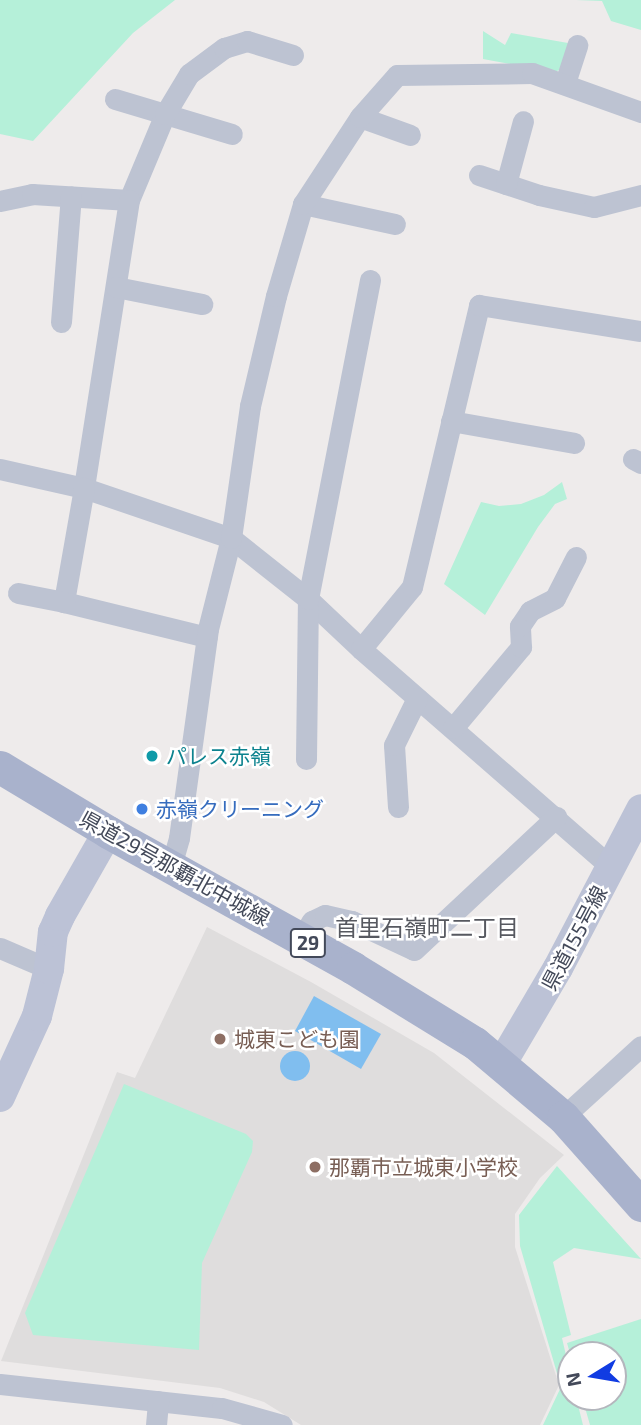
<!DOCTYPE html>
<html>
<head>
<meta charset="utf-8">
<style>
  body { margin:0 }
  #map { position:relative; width:641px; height:1425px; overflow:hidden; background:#eeebeb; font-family:"Exo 2","Noto Sans JP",sans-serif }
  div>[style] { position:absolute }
  .education>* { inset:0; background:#dfdddd }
  .green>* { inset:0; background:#b5f0d9 }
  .water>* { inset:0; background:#80beef }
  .round { border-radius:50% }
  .street>* { height:21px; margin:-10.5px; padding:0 10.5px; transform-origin:10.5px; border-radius:10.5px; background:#bdc3d2 }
  .secondary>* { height:30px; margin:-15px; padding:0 15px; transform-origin:15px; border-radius:15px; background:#bcc2d6 }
  .primary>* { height:33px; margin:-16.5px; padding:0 16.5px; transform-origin:16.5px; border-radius:16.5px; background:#a9b2cc }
  .dots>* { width:19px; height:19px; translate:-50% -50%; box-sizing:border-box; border:4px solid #fff; border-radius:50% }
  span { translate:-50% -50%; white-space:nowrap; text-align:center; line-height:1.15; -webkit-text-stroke:5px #fff; paint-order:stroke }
  .shield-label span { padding:2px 5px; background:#fff; border:2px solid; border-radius:5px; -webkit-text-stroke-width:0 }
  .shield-label { font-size:19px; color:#434959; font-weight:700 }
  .culture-label { font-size:21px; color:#0d838f }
  .left { translate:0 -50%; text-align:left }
  .shop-label { font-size:21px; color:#366cbe }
  .street-label { font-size:21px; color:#434959 }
  .education-label { font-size:21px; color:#785e54 }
  .neighbourhood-label { font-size:23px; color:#575960 }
  .north { position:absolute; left:557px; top:1341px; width:70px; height:70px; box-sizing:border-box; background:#fff; border:2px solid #b4b6bd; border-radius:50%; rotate:259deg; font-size:19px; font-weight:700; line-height:28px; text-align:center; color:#434959 }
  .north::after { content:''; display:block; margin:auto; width:24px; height:32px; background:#113ce2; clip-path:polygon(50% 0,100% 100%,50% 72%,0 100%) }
</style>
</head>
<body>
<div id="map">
  <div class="education">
    <div style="clip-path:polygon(207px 927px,311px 982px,434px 1053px,564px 1155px,540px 1178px,515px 1214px,515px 1247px,559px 1385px,540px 1425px,301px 1425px,264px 1402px,220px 1388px,1px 1361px,117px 1072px,135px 1078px)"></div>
  </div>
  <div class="green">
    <div style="clip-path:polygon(0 0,175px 0,133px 33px,33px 141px,0 134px)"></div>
    <div style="clip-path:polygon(576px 0,641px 0,641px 30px,611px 21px,602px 1px)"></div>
    <div style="clip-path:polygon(483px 31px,505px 45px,511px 33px,568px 43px,563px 68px,555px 72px,483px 59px)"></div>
    <div style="clip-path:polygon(562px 482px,567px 499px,555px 504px,538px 527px,485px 615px,444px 584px,481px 502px,499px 506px,521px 504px,544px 495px)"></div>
    <div style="clip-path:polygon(124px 1084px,246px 1134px,253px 1141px,252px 1152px,202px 1263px,199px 1350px,33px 1335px,25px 1313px)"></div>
    <div style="clip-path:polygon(557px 1166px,641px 1259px,574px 1248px,553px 1262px,571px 1335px,562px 1338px,571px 1377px,571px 1397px,576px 1397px,583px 1425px,543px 1425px,561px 1387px,520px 1246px,519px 1215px)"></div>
    <div style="clip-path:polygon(641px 1319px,641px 1425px,590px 1425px,582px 1397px,613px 1397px,613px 1355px,571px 1357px,567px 1343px)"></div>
  </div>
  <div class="water">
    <div style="clip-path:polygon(314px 996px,381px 1034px,361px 1069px,295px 1031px)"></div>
    <div class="round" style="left:280px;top:1051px;width:30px;height:30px"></div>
  </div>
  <div class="street">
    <div style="left:565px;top:83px;width:40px;rotate:-72deg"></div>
    <div style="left:115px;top:99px;width:122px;rotate:16.7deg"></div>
    <div style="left:360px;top:117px;width:53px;rotate:19.8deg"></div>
    <div style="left:479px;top:175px;width:63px;rotate:18.4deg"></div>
    <div style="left:539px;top:195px;width:56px;rotate:12.3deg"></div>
    <div style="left:594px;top:207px;width:49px;rotate:-14.3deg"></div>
    <div style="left:506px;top:184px;width:65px;rotate:-74.9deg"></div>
    <div style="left:129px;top:200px;width:93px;rotate:-67.3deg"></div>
    <div style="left:165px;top:114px;width:47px;rotate:-59deg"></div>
    <div style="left:189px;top:74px;width:44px;rotate:-36.6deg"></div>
    <div style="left:224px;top:48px;width:24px;rotate:-17deg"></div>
    <div style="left:247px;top:41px;width:48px;rotate:16.9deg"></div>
    <div style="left:0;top:201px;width:33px;rotate:-12deg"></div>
    <div style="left:32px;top:194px;width:97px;rotate:3.5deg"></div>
    <div style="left:129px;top:200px;width:291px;rotate:98.9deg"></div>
    <div style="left:84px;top:488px;width:155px;rotate:18.8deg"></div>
    <div style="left:231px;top:538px;width:98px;rotate:38.4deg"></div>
    <div style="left:308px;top:599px;width:73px;rotate:43.3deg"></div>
    <div style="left:361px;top:649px;width:332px;rotate:41.1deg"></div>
    <div style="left:303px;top:204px;width:94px;rotate:12.3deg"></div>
    <div style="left:116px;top:287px;width:88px;rotate:11.2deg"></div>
    <div style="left:61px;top:322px;width:126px;rotate:-85.5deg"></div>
    <div style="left:451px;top:421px;width:125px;rotate:10.1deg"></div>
    <div style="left:633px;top:459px;width:9px;rotate:27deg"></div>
    <div style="left:0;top:469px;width:86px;rotate:12.7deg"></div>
    <div style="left:84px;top:488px;width:116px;rotate:100deg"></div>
    <div style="left:64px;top:602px;width:147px;rotate:13.8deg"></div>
    <div style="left:18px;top:593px;width:47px;rotate:11.1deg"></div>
    <div style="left:361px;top:649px;width:80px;rotate:-50.6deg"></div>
    <div style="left:412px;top:587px;width:290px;rotate:-76.6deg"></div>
    <div style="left:479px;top:305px;width:162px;rotate:9.2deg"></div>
    <div style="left:453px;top:728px;width:106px;rotate:-50deg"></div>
    <div style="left:521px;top:647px;width:21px;rotate:-93deg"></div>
    <div style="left:520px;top:626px;width:18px;rotate:-56deg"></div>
    <div style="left:530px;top:611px;width:28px;rotate:-27deg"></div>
    <div style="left:555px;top:598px;width:46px;rotate:-62.9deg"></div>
    <div style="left:306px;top:759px;width:160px;rotate:-89.3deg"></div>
    <div style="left:308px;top:599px;width:325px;rotate:-79deg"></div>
    <div style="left:398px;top:807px;width:62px;rotate:-93.7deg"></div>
    <div style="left:394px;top:745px;width:52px;rotate:-63.9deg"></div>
    <div style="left:171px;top:866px;width:29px;rotate:-74deg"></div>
    <div style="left:179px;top:838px;width:211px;rotate:-82.1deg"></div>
    <div style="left:208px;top:629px;width:94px;rotate:-75.8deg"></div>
    <div style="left:231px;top:538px;width:133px;rotate:-81.8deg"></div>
    <div style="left:250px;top:406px;width:113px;rotate:-76.7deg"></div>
    <div style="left:276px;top:296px;width:96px;rotate:-73.6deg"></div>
    <div style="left:303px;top:204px;width:104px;rotate:-56.8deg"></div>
    <div style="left:360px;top:117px;width:56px;rotate:-48.6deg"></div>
    <div style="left:397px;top:75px;width:135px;rotate:-0.8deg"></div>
    <div style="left:532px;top:73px;width:116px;rotate:19.7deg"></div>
    <div style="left:301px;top:939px;width:21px;rotate:-59deg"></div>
    <div style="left:312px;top:921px;width:14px;rotate:-25deg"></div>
    <div style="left:325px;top:915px;width:28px;rotate:13deg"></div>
    <div style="left:352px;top:921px;width:68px;rotate:25.1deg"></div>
    <div style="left:414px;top:950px;width:195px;rotate:-43.1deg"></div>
    <div style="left:0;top:948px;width:53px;rotate:23.2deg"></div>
    <div style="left:563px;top:1117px;width:105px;rotate:-42.3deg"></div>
    <div style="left:0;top:1384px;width:223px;rotate:6.2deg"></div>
    <div style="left:222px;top:1408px;width:62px;rotate:15.8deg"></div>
    <div style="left:156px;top:1425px;width:24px;rotate:-85deg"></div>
  </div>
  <div class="secondary">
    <div style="left:502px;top:1063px;width:110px;rotate:-59.5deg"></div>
    <div style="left:558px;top:968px;width:179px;rotate:-62.4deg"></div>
    <div style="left:0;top:1097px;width:89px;rotate:-65.4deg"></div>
    <div style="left:37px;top:1016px;width:49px;rotate:-75.7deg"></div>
    <div style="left:49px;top:969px;width:37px;rotate:-84deg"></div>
    <div style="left:53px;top:932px;width:17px;rotate:-66deg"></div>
    <div style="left:60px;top:916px;width:97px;rotate:-60.3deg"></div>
  </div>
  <div class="primary">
    <div style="left:0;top:767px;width:126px;rotate:31deg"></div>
    <div style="left:108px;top:832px;width:280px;rotate:29deg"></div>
    <div style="left:353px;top:968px;width:143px;rotate:31.6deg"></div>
    <div style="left:475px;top:1043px;width:115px;rotate:40.1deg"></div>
    <div style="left:563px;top:1117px;width:118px;rotate:48.4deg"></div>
  </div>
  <div class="dots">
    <div style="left:152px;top:756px;background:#0f9aa8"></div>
    <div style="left:142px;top:809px;background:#3f7fe0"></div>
    <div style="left:220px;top:1039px;background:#8d6e63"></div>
    <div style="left:315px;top:1167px;background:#8d6e63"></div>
  </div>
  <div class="shield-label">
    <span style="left:308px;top:943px">29</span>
  </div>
  <div class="culture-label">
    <span class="left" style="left:166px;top:756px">パレス赤嶺</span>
  </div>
  <div class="shop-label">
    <span class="left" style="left:156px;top:809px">赤嶺クリーニング</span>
  </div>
  <div class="street-label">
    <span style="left:175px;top:868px;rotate:29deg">県道29号那覇北中城線</span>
    <span style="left:574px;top:938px;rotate:-62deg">県道155号線</span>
  </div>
  <div class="education-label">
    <span class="left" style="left:234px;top:1039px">城東こども園</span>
    <span class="left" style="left:329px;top:1167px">那覇市立城東小学校</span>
  </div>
  <div class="neighbourhood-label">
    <span style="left:427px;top:927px">首里石嶺町二丁目</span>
  </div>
  <div class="north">N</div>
</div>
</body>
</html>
